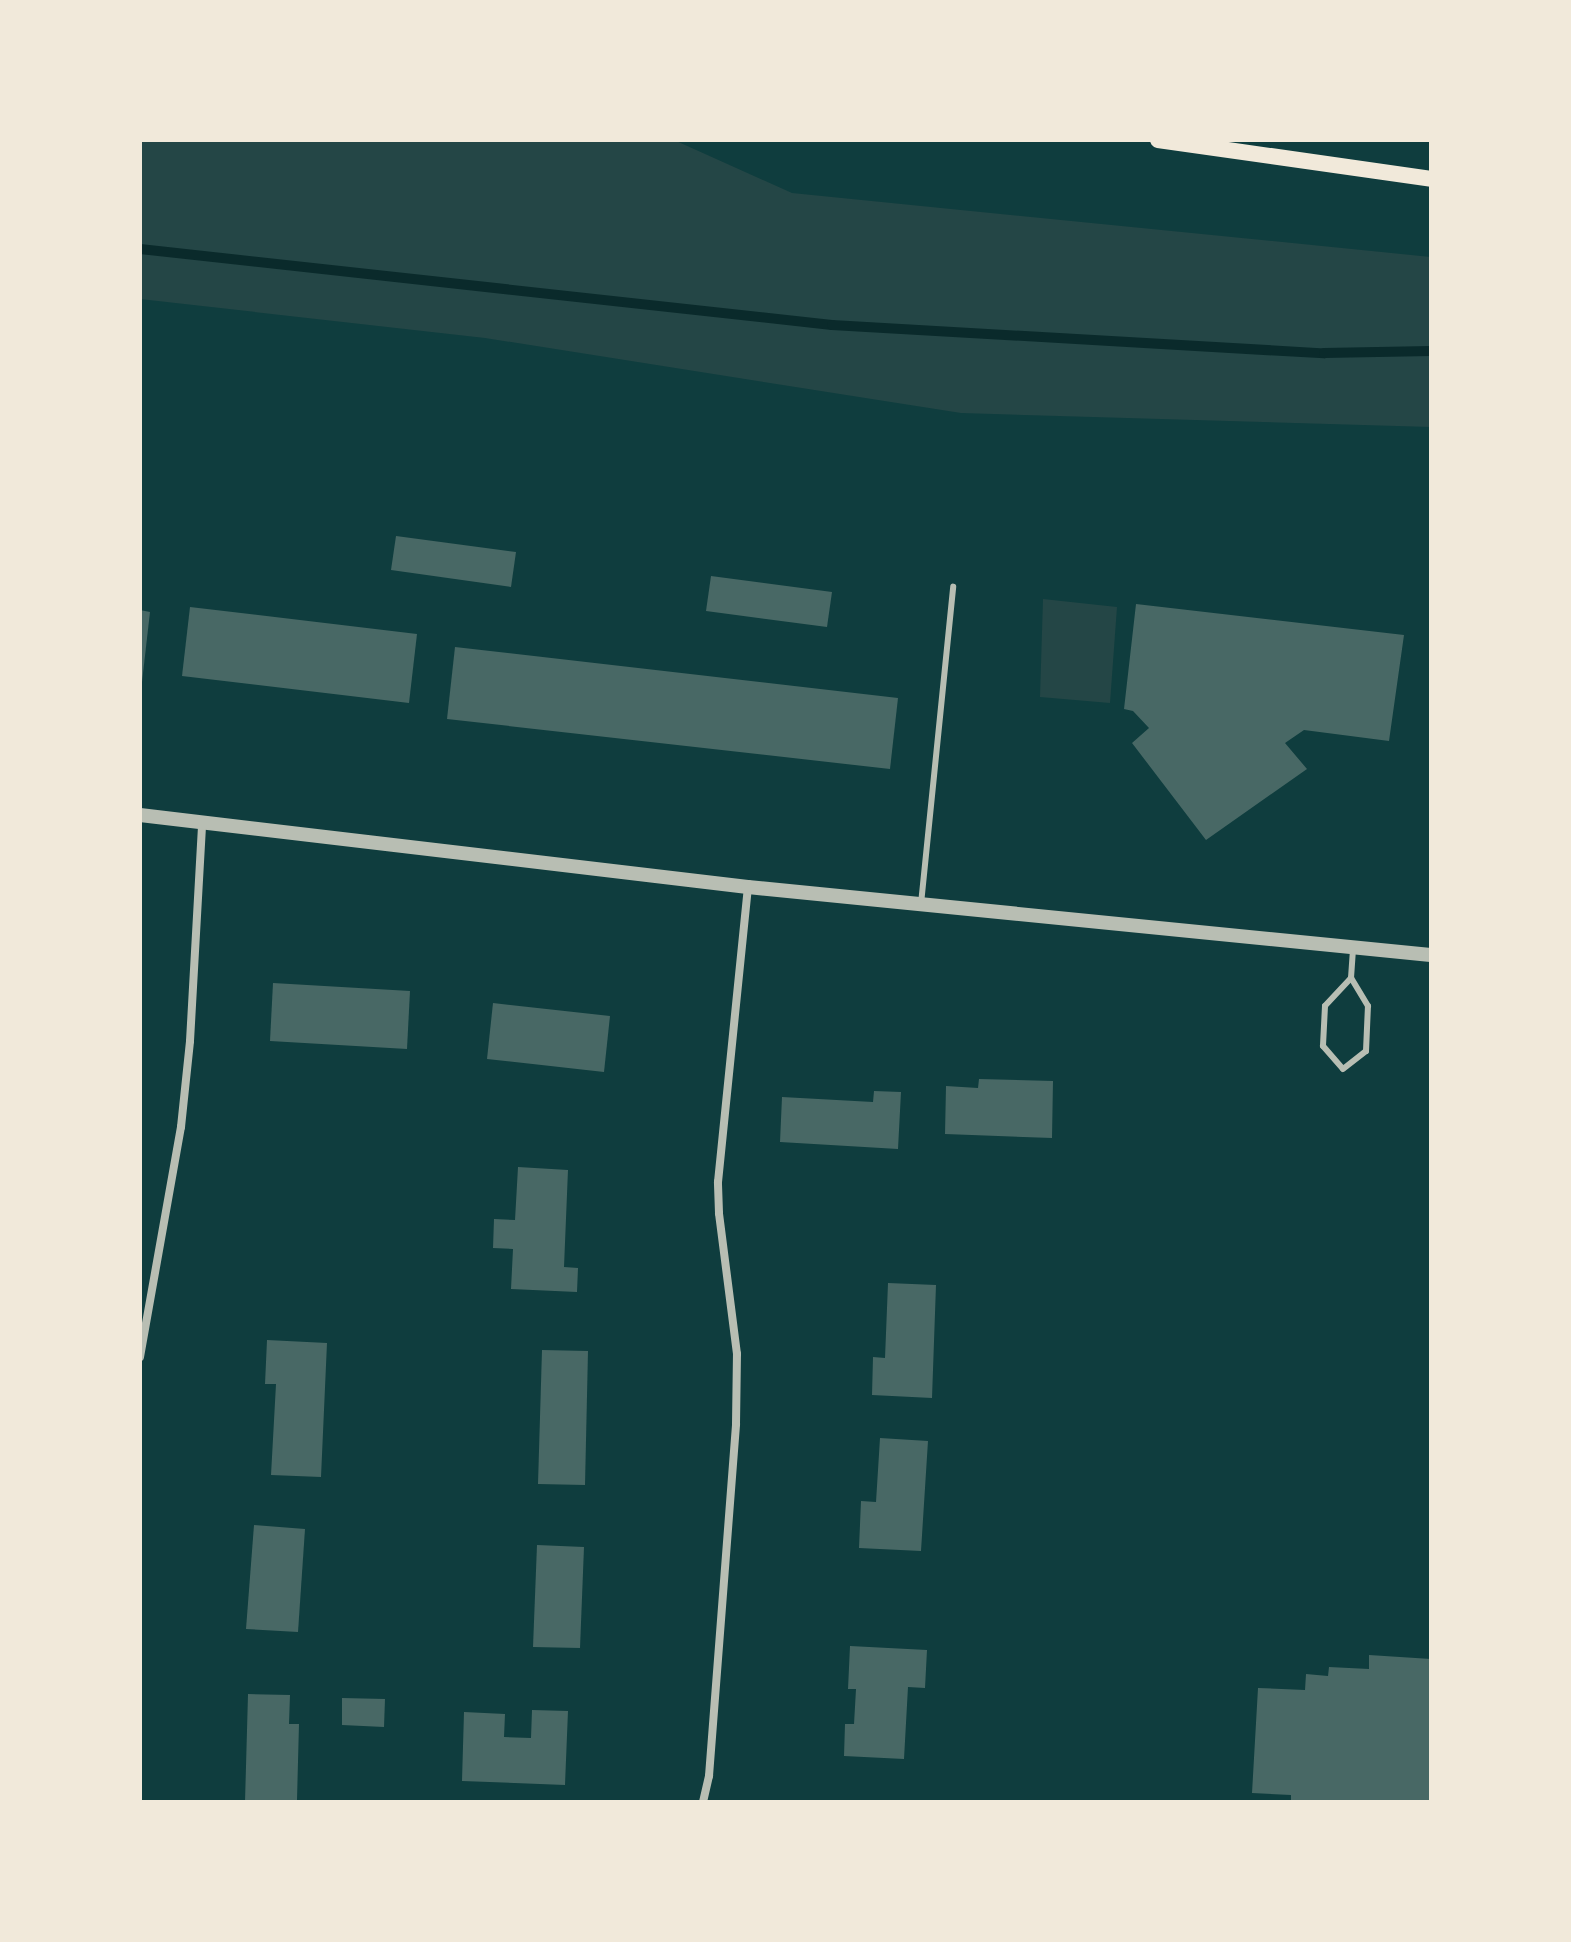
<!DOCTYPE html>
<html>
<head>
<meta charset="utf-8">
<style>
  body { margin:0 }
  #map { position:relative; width:1571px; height:1942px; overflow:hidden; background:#0f3d3e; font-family:"Varela Round",sans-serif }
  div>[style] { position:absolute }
  .green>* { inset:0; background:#244646 }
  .stream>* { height:10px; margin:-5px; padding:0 5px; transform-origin:5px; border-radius:5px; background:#0a2a2b }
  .building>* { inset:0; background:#486865 }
  .service>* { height:6px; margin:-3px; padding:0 3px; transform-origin:3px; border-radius:3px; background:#b8beb3 }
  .minor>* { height:8px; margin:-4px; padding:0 4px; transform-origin:4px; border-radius:4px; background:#b8beb3 }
  .tertiary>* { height:14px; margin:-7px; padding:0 7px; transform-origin:7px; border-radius:7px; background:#b8beb3 }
  .secondary>* { height:16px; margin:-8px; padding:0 8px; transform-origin:8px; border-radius:8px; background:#f1e9da }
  span { translate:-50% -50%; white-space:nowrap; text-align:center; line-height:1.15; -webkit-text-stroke:7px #f1e9da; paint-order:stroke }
  .frame { position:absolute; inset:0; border:142px solid #f1e9da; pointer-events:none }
</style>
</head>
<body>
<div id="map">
  <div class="green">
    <div style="clip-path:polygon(140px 140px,674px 140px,792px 193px,1431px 257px,1431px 427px,961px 413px,485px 338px,140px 299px)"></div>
    <div style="clip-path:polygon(1043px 599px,1117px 607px,1110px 703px,1040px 697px)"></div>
  </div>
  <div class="stream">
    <div style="left:140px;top:249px;width:696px;rotate:6.27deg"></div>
    <div style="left:832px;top:325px;width:493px;rotate:3.3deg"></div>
    <div style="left:1324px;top:353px;width:107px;rotate:-1.1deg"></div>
  </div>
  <div class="building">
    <div style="clip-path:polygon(396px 536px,516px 552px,511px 587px,391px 570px)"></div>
    <div style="clip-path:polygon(711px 576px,832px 592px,827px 627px,706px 611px)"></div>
    <div style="clip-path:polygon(1136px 604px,1404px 635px,1389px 741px,1304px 730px,1285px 743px,1307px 769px,1206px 840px,1132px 743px,1149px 728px,1133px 711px,1124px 709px)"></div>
    <div style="clip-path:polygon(190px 607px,417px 634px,409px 703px,182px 676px)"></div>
    <div style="clip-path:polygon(140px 610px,150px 612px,142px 682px,140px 682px)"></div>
    <div style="clip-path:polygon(455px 647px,898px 698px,890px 769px,447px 719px)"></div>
    <div style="clip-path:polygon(273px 983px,410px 991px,407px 1049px,270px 1041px)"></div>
    <div style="clip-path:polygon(493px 1003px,610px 1016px,604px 1072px,487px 1059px)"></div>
    <div style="clip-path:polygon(979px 1079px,1053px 1081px,1052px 1138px,945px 1134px,946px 1086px,978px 1088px)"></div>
    <div style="clip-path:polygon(874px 1091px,901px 1092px,898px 1149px,780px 1142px,782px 1097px,873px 1102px)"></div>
    <div style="clip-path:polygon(518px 1167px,568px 1170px,564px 1267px,578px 1268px,577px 1292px,511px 1289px,513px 1249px,493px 1248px,494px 1219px,515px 1220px)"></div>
    <div style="clip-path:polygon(888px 1283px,936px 1285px,932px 1398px,872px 1395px,873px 1357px,885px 1358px)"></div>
    <div style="clip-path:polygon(267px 1340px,327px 1343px,321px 1477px,271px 1475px,276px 1384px,265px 1384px)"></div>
    <div style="clip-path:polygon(542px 1350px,588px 1351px,585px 1485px,538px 1484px)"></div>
    <div style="clip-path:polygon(880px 1438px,928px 1441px,921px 1551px,859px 1548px,861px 1501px,876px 1502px)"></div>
    <div style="clip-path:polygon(254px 1525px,305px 1529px,298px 1632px,246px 1629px)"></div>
    <div style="clip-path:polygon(537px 1545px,584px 1547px,580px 1648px,533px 1647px)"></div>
    <div style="clip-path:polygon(850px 1646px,927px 1650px,925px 1688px,908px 1687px,904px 1759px,844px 1756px,845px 1724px,854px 1724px,856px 1689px,848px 1689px)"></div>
    <div style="clip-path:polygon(1369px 1655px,1431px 1659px,1431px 1802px,1291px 1802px,1291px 1795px,1252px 1793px,1258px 1688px,1305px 1690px,1306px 1674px,1328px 1676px,1329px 1667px,1369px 1669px)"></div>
    <div style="clip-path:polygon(248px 1694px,290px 1695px,289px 1724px,299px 1724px,297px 1800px,245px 1802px)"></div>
    <div style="clip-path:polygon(342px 1698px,385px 1699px,384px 1727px,342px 1725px)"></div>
    <div style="clip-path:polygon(532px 1710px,568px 1711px,565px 1785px,462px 1781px,464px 1712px,505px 1714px,504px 1737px,531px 1738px)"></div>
  </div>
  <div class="service">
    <div style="left:921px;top:904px;width:319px;rotate:-84.2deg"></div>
    <div style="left:1351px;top:978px;width:38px;rotate:133deg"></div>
    <div style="left:1325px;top:1006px;width:40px;rotate:92.9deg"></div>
    <div style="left:1323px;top:1046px;width:30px;rotate:49deg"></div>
    <div style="left:1343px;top:1069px;width:29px;rotate:-38deg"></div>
    <div style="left:1366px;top:1051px;width:45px;rotate:-87.5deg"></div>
    <div style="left:1368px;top:1006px;width:33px;rotate:-121deg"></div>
    <div style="left:1351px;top:978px;width:30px;rotate:-86deg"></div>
  </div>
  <div class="minor">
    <div style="left:140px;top:1357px;width:234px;rotate:-79.9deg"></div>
    <div style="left:181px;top:1127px;width:86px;rotate:-84deg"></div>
    <div style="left:190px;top:1041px;width:217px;rotate:-86.8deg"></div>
    <div style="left:703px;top:1802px;width:27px;rotate:-77deg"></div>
    <div style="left:709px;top:1776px;width:353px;rotate:-85.6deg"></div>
    <div style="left:736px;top:1424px;width:70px;rotate:-89.2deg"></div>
    <div style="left:737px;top:1354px;width:142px;rotate:-97.3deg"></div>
    <div style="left:719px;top:1213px;width:31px;rotate:-92deg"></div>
    <div style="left:718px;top:1182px;width:297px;rotate:-84.2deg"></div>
  </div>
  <div class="tertiary">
    <div style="left:140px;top:815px;width:612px;rotate:6.75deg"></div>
    <div style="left:748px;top:887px;width:686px;rotate:5.69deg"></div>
  </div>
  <div class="secondary">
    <div style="left:1158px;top:140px;width:276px;rotate:8.1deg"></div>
  </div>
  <div class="frame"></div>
</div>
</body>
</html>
